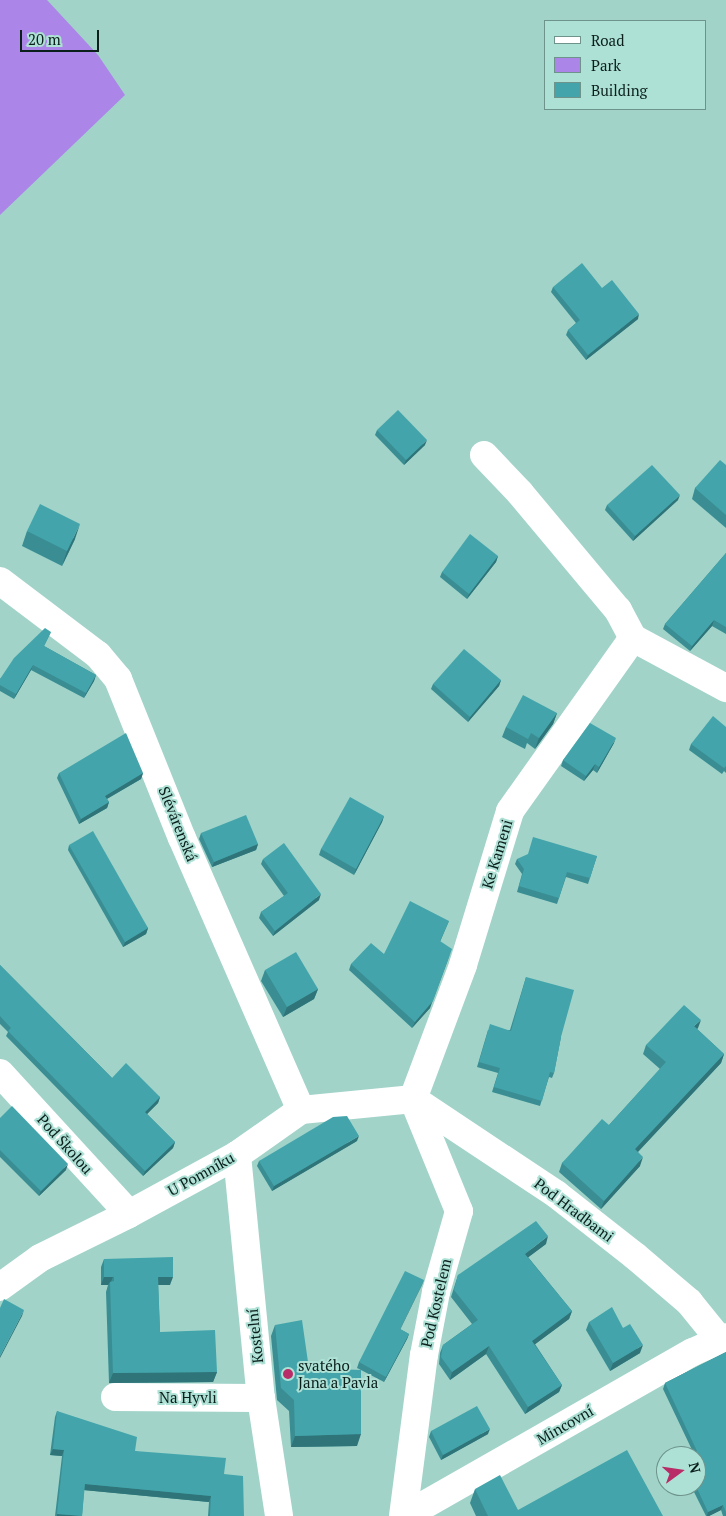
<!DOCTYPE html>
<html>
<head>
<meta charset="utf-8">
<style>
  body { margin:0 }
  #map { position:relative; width:726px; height:1516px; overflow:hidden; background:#a1d3c9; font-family:"PT Serif",serif }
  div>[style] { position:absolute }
  .green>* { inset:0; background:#ab85e8 }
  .minor>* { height:28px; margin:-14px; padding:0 14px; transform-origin:14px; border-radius:14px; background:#fff }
  .wall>* { inset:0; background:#3a8e93 }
  .shaded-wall>* { inset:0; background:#2f7478 }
  .building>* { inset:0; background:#43a5ab }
  .dots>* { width:14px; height:14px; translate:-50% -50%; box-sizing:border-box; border:2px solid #aee1d6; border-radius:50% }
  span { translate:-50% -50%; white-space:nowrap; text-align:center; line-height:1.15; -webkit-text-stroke:4px #aee1d6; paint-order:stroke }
  .street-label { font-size:15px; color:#0b1f1b }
  .poi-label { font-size:15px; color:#0b1f1b }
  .left { translate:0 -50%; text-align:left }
  .legend { position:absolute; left:544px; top:20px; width:162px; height:90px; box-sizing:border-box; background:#aee1d6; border:1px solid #6d938b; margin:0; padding:6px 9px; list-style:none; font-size:15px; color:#0b1f1b }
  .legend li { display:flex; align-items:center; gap:10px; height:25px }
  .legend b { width:25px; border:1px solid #6d938b }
  .north { position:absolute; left:656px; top:1446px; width:50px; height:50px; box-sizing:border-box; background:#aee1d6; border:1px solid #6d938b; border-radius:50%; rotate:76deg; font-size:14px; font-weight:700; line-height:20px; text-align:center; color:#0b1f1b }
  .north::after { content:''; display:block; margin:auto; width:18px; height:22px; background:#b82d67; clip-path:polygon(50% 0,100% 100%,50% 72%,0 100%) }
  .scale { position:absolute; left:20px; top:30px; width:79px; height:22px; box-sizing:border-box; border:2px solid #0b1f1b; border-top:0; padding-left:6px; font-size:15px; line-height:18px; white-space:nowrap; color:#0b1f1b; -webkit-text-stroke:4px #aee1d6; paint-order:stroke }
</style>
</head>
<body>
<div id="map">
  <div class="green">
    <div style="clip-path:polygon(0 0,47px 0,98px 55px,125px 95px,0 215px)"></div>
  </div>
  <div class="minor">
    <div style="left:484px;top:455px;width:52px;rotate:46.5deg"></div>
    <div style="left:520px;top:493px;width:153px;rotate:50.1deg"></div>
    <div style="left:618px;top:610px;width:32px;rotate:62deg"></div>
    <div style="left:0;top:581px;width:123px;rotate:37.1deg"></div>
    <div style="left:98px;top:655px;width:31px;rotate:50deg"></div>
    <div style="left:118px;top:679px;width:171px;rotate:68.1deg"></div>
    <div style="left:182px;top:838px;width:297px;rotate:66.4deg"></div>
    <div style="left:0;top:1073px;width:191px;rotate:47.5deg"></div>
    <div style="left:413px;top:1099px;width:143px;rotate:-69.5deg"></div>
    <div style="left:463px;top:965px;width:161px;rotate:-73deg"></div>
    <div style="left:510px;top:811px;width:212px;rotate:-54.6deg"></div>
    <div style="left:633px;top:638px;width:106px;rotate:28.3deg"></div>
    <div style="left:413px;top:1099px;width:172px;rotate:33.6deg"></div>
    <div style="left:556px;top:1194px;width:100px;rotate:38.1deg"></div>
    <div style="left:635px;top:1256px;width:71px;rotate:40.4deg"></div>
    <div style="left:689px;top:1302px;width:48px;rotate:51deg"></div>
    <div style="left:237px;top:1155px;width:244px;rotate:84.4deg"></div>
    <div style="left:261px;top:1398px;width:119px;rotate:81.3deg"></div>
    <div style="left:0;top:1287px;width:49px;rotate:-35.9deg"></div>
    <div style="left:40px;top:1258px;width:99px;rotate:-26.3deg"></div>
    <div style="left:129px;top:1214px;width:123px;rotate:-28.6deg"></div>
    <div style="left:237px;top:1155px;width:78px;rotate:-35.1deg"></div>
    <div style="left:301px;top:1110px;width:113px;rotate:-5.6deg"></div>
    <div style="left:115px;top:1397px;width:146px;rotate:0.4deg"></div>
    <div style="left:403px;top:1516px;width:162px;rotate:-82.6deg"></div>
    <div style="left:424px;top:1355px;width:64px;rotate:-79.2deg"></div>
    <div style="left:436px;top:1292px;width:84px;rotate:-74.1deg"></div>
    <div style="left:459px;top:1211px;width:121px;rotate:-112.3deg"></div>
    <div style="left:405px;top:1516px;width:331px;rotate:-29.7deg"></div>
    <div style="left:693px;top:1352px;width:36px;rotate:-24deg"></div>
  </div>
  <div class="wall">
    <div style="clip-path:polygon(553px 287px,602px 288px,638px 319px,586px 360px,566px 335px,568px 330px,576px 323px,551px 292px)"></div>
    <div style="clip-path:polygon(377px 430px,425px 445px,404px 465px,375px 435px)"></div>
    <div style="clip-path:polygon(726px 465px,726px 528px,692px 499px,695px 488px)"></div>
    <div style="clip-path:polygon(678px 500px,633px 541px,605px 510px,607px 505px)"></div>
    <div style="clip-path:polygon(27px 531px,75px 539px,62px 566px,22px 546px)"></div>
    <div style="clip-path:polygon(726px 553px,726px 634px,712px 626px,690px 651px,663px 629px,665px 624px)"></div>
    <div style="clip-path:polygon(498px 556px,496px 562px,467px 599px,440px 577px,442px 572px)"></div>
    <div style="clip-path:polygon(51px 632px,44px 646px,96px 675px,94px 681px,84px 698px,31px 670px,14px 699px,0 691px,0 679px)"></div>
    <div style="clip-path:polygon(501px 680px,499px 686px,468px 722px,431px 689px,433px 684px)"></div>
    <div style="clip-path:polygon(557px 713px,553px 724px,535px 749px,527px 743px,525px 749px,502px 737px,506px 727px)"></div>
    <div style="clip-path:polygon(726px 727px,726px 773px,724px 771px,722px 774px,689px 750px,691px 744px)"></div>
    <div style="clip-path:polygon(614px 743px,597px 773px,593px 770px,584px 781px,561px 766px,563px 760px)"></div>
    <div style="clip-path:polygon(59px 773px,143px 773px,141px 779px,107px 799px,109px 802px,107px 808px,79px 824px,57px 778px)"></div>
    <div style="clip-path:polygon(384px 816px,382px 822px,354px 875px,319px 855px,321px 849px)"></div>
    <div style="clip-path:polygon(201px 833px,258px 844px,256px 850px,212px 867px,199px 839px)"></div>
    <div style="clip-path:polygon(69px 845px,148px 928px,146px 934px,123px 947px,68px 850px)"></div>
    <div style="clip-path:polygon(597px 856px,588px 884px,566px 877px,557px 904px,517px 892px,522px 874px,515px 864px,517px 859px)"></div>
    <div style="clip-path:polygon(263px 859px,319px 900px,273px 936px,259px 918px,261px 912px,284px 896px,261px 864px)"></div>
    <div style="clip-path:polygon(449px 921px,440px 942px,430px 1008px,412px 1028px,349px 970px,351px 964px,384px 954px)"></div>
    <div style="clip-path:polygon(0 965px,112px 1078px,160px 1097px,158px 1103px,147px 1114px,175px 1142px,173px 1148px,143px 1176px,6px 1036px,8px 1032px,0 1024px)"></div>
    <div style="clip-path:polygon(265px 970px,318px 989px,314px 999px,283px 1017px,261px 981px)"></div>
    <div style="clip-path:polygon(526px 977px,561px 1037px,554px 1073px,552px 1078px,549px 1077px,540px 1106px,492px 1092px,498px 1073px,477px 1067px,488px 1030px,510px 1030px)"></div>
    <div style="clip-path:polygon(698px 1028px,697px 1029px,724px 1054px,721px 1063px,638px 1152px,640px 1166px,601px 1209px,559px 1172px,562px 1163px,609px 1125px,660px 1069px,643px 1054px,646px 1045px)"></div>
    <div style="clip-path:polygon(0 1118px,66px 1170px,39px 1196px,0 1157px)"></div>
    <div style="clip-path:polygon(357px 1141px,272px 1191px,257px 1166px,259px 1161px)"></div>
    <div style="clip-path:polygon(546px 1244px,528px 1257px,572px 1311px,569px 1319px,535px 1344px,562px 1385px,559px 1392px,525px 1414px,486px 1354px,450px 1380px,439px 1364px,440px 1353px,443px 1345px,472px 1324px,451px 1297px,458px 1275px)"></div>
    <div style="clip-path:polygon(104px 1259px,170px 1285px,158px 1285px,160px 1332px,217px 1372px,213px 1382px,109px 1383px,106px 1292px,108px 1285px,101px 1285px,101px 1267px)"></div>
    <div style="clip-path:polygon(424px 1280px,400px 1329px,409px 1334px,407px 1339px,384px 1382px,361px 1370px,357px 1446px,291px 1447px,289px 1411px,277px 1400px,271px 1336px,275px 1325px,309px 1369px,361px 1370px,357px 1368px,359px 1362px)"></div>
    <div style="clip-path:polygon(589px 1322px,623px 1328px,640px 1353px,610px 1371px,586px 1330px)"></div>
    <div style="clip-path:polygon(726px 1352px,726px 1516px,723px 1516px,721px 1510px,709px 1516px,706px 1516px,691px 1486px,696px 1486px,693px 1452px,663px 1389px,665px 1383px)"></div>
    <div style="clip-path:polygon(57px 1411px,135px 1451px,224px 1474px,244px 1516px,208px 1516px,209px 1502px,84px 1490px,82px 1516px,55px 1516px,62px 1456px,50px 1455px,55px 1417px)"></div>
    <div style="clip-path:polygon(431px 1431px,488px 1434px,441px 1460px,429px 1437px)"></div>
    <div style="clip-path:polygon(475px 1489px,518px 1510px,663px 1516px,476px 1516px,470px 1503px)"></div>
  </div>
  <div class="shaded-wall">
    <div style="clip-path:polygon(639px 314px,638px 319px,586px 360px,588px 355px)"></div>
    <div style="clip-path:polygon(427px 440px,425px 445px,404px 465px,406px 460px)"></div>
    <div style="clip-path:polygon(680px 495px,678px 500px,633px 541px,635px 536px)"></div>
    <div style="clip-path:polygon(80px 524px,75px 539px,62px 566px,67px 551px)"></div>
    <div style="clip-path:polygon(498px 556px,496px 562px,467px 599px,469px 594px)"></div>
    <div style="clip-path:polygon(714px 620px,712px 626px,690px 651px,692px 646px)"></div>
    <div style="clip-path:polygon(33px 665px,31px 670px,14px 699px,16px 694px)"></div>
    <div style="clip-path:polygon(96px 675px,94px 681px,84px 698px,86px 693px)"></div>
    <div style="clip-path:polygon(501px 680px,499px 686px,468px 722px,470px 717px)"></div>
    <div style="clip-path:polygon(557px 713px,553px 724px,535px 749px,539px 738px)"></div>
    <div style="clip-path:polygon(616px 738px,614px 743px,597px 773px,599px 767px)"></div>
    <div style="clip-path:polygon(595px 764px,593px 770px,584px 781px,586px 776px)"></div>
    <div style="clip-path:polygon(143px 773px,141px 779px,103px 801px,105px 796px)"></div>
    <div style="clip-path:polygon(109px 802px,107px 808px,79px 824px,81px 819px)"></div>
    <div style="clip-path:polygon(384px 816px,382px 822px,354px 875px,356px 869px)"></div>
    <div style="clip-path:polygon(258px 844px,256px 850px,212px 867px,214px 862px)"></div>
    <div style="clip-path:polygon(321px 894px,319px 900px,273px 936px,275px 931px)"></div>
    <div style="clip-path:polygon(148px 928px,146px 934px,123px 947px,125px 942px)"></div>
    <div style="clip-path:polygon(450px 954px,430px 1008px,412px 1028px,415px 1022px)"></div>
    <div style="clip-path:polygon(318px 989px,314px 999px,283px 1017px,287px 1007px)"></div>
    <div style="clip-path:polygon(701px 1020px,698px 1028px,691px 1035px,694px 1026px)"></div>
    <div style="clip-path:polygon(724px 1054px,721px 1063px,632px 1158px,635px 1149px)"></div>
    <div style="clip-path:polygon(160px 1097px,158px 1103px,143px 1118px,145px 1112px)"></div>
    <div style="clip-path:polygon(359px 1136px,357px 1141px,272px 1191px,274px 1186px)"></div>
    <div style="clip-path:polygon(175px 1142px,173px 1148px,143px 1176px,145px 1171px)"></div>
    <div style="clip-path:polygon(643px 1157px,640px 1166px,601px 1209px,604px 1201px)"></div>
    <div style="clip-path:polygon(68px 1164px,66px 1170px,39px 1196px,41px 1191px)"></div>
    <div style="clip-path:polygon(548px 1236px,546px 1244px,522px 1262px,525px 1254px)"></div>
    <div style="clip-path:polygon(104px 1277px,113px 1277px,110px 1284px,110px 1282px,108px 1285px,101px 1285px)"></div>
    <div style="clip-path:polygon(113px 1277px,173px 1277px,170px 1285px,112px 1285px,114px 1281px)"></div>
    <div style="clip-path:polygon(424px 1280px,422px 1285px,398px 1334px,400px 1329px)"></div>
    <div style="clip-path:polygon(24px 1310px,22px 1316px,0 1358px,0 1356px)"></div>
    <div style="clip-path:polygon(572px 1311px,569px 1319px,530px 1348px,532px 1341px)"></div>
    <div style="clip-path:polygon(409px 1334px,407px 1339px,384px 1382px,386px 1377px)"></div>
    <div style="clip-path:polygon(643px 1345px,640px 1353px,610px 1371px,613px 1363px)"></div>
    <div style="clip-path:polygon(489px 1346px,486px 1354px,450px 1380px,452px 1372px)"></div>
    <div style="clip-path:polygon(217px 1372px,213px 1382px,109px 1383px,113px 1373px)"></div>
    <div style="clip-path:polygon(562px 1385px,559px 1392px,525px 1414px,528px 1407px)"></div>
    <div style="clip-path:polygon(490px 1429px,488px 1434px,441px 1460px,443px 1455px)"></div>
    <div style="clip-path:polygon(361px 1434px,357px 1446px,291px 1447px,295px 1436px)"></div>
    <div style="clip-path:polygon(53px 1449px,64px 1450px,62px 1456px,50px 1455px)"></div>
    <div style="clip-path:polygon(85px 1484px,211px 1496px,209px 1502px,83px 1490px)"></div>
    <div style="clip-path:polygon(723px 1505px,721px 1510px,709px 1516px,707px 1516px,708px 1512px)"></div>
    <div style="clip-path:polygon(57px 1514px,82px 1516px,57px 1516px)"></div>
  </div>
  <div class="building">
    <div style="clip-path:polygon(582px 263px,602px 288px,612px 280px,639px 314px,588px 355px,568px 330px,580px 320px,553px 287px)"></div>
    <div style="clip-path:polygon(398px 410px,427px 440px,406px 460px,377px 430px)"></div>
    <div style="clip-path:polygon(720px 460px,726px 465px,726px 515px,695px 488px)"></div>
    <div style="clip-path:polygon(652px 465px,680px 495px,635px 536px,607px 505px)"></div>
    <div style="clip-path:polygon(40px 504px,80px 524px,67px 551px,27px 531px)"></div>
    <div style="clip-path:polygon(470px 534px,498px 556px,469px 594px,442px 572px)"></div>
    <div style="clip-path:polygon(726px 553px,726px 627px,714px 620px,692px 646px,665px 624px)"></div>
    <div style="clip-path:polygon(45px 628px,51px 632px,44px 646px,96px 675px,86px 693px,33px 665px,16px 694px,0 685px,0 679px,14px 658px)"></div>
    <div style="clip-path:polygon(464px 649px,501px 680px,470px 717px,433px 684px)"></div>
    <div style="clip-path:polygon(523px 695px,557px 713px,539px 738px,531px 733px,528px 739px,506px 727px)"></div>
    <div style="clip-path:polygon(713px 716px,726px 727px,726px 766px,724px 768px,691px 744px)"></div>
    <div style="clip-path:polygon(590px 723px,616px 738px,599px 767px,595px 764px,586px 776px,563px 760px)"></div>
    <div style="clip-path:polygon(126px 733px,143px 773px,105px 796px,109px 802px,81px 819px,59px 773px)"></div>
    <div style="clip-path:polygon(350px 797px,384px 816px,356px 869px,321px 849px)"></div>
    <div style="clip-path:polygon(246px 815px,258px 844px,214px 862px,201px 833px)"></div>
    <div style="clip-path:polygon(93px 831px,148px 928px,125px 942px,69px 845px)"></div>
    <div style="clip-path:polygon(533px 837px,597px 856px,590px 878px,567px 872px,559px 898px,519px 886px,524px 869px,517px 859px,528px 854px)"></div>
    <div style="clip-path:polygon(284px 843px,321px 894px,275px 931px,261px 912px,288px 893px,263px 859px)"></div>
    <div style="clip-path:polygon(410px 901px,449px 921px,440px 941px,452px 949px,433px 1001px,415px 1022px,351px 964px,371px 943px,384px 954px)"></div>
    <div style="clip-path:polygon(296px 952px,318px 989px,287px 1007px,265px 970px)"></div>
    <div style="clip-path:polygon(0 965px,112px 1078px,126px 1063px,160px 1097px,145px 1112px,175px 1142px,145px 1171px,8px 1031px,11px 1028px,0 1016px)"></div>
    <div style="clip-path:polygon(526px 977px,574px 990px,561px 1037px,554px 1073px,550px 1072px,542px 1101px,494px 1087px,500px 1068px,479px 1062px,490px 1024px,511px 1031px)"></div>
    <div style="clip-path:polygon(684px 1005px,701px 1020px,694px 1026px,724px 1054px,635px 1149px,643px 1157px,604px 1201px,562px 1163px,602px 1119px,609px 1125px,666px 1062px,646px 1045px)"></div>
    <div style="clip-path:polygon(12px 1106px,68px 1164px,41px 1191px,0 1150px,0 1118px)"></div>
    <div style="clip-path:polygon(347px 1116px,359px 1136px,274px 1186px,259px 1161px,333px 1117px)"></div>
    <div style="clip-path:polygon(536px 1221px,548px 1236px,525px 1254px,572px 1311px,532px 1341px,562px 1385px,528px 1407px,489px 1346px,452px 1372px,441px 1357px,443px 1345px,478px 1320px,454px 1290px,458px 1275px)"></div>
    <div style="clip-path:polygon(173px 1257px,173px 1277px,158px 1277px,158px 1275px,113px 1275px,113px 1277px,104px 1277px,104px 1259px)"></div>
    <div style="clip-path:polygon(405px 1271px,424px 1280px,400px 1329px,409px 1334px,386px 1377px,359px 1362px)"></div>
    <div style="clip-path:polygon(113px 1275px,158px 1275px,160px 1332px,215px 1330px,217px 1372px,113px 1373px,110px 1282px,114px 1281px)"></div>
    <div style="clip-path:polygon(4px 1299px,24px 1310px,0 1356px,0 1308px)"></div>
    <div style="clip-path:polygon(612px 1307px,623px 1328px,630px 1324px,643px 1345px,613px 1363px,589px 1322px)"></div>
    <div style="clip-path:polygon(302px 1320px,309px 1369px,361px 1370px,361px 1434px,295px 1436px,294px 1400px,281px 1388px,275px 1325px)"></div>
    <div style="clip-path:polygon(726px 1352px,726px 1512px,723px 1505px,708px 1512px,696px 1486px,696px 1456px,685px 1456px,697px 1451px,665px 1383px)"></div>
    <div style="clip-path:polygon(477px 1406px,490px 1429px,443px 1455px,431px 1431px)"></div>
    <div style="clip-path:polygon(57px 1411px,137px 1437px,135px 1451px,226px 1458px,224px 1474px,243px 1476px,244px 1516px,210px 1516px,211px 1496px,85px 1484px,82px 1516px,57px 1514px,64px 1450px,53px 1449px)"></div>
    <div style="clip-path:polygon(627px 1450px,663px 1516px,488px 1516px,475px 1489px,500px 1475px,518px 1510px)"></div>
  </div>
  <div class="dots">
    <div style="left:288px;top:1374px;background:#b82d67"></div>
  </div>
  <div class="street-label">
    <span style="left:178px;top:824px;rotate:68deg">Slévárenská</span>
    <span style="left:497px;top:854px;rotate:-73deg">Ke Kameni</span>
    <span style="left:65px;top:1144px;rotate:48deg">Pod Školou</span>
    <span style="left:201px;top:1174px;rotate:-29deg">U Pomníku</span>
    <span style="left:574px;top:1210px;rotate:37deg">Pod Hradbami</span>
    <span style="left:436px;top:1303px;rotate:-77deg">Pod Kostelem</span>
    <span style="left:255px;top:1336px;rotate:-96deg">Kostelní</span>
    <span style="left:188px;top:1398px">Na Hyvli</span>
    <span style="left:565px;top:1425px;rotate:-30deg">Mincovní</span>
  </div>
  <div class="poi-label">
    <span class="left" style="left:298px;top:1374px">svatého<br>Jana a Pavla</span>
  </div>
  <ul class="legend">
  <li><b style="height:6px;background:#fff"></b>Road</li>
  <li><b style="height:14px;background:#ab85e8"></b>Park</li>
  <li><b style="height:14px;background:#43a5ab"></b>Building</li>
  </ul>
  <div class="north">N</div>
  <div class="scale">20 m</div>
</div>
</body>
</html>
